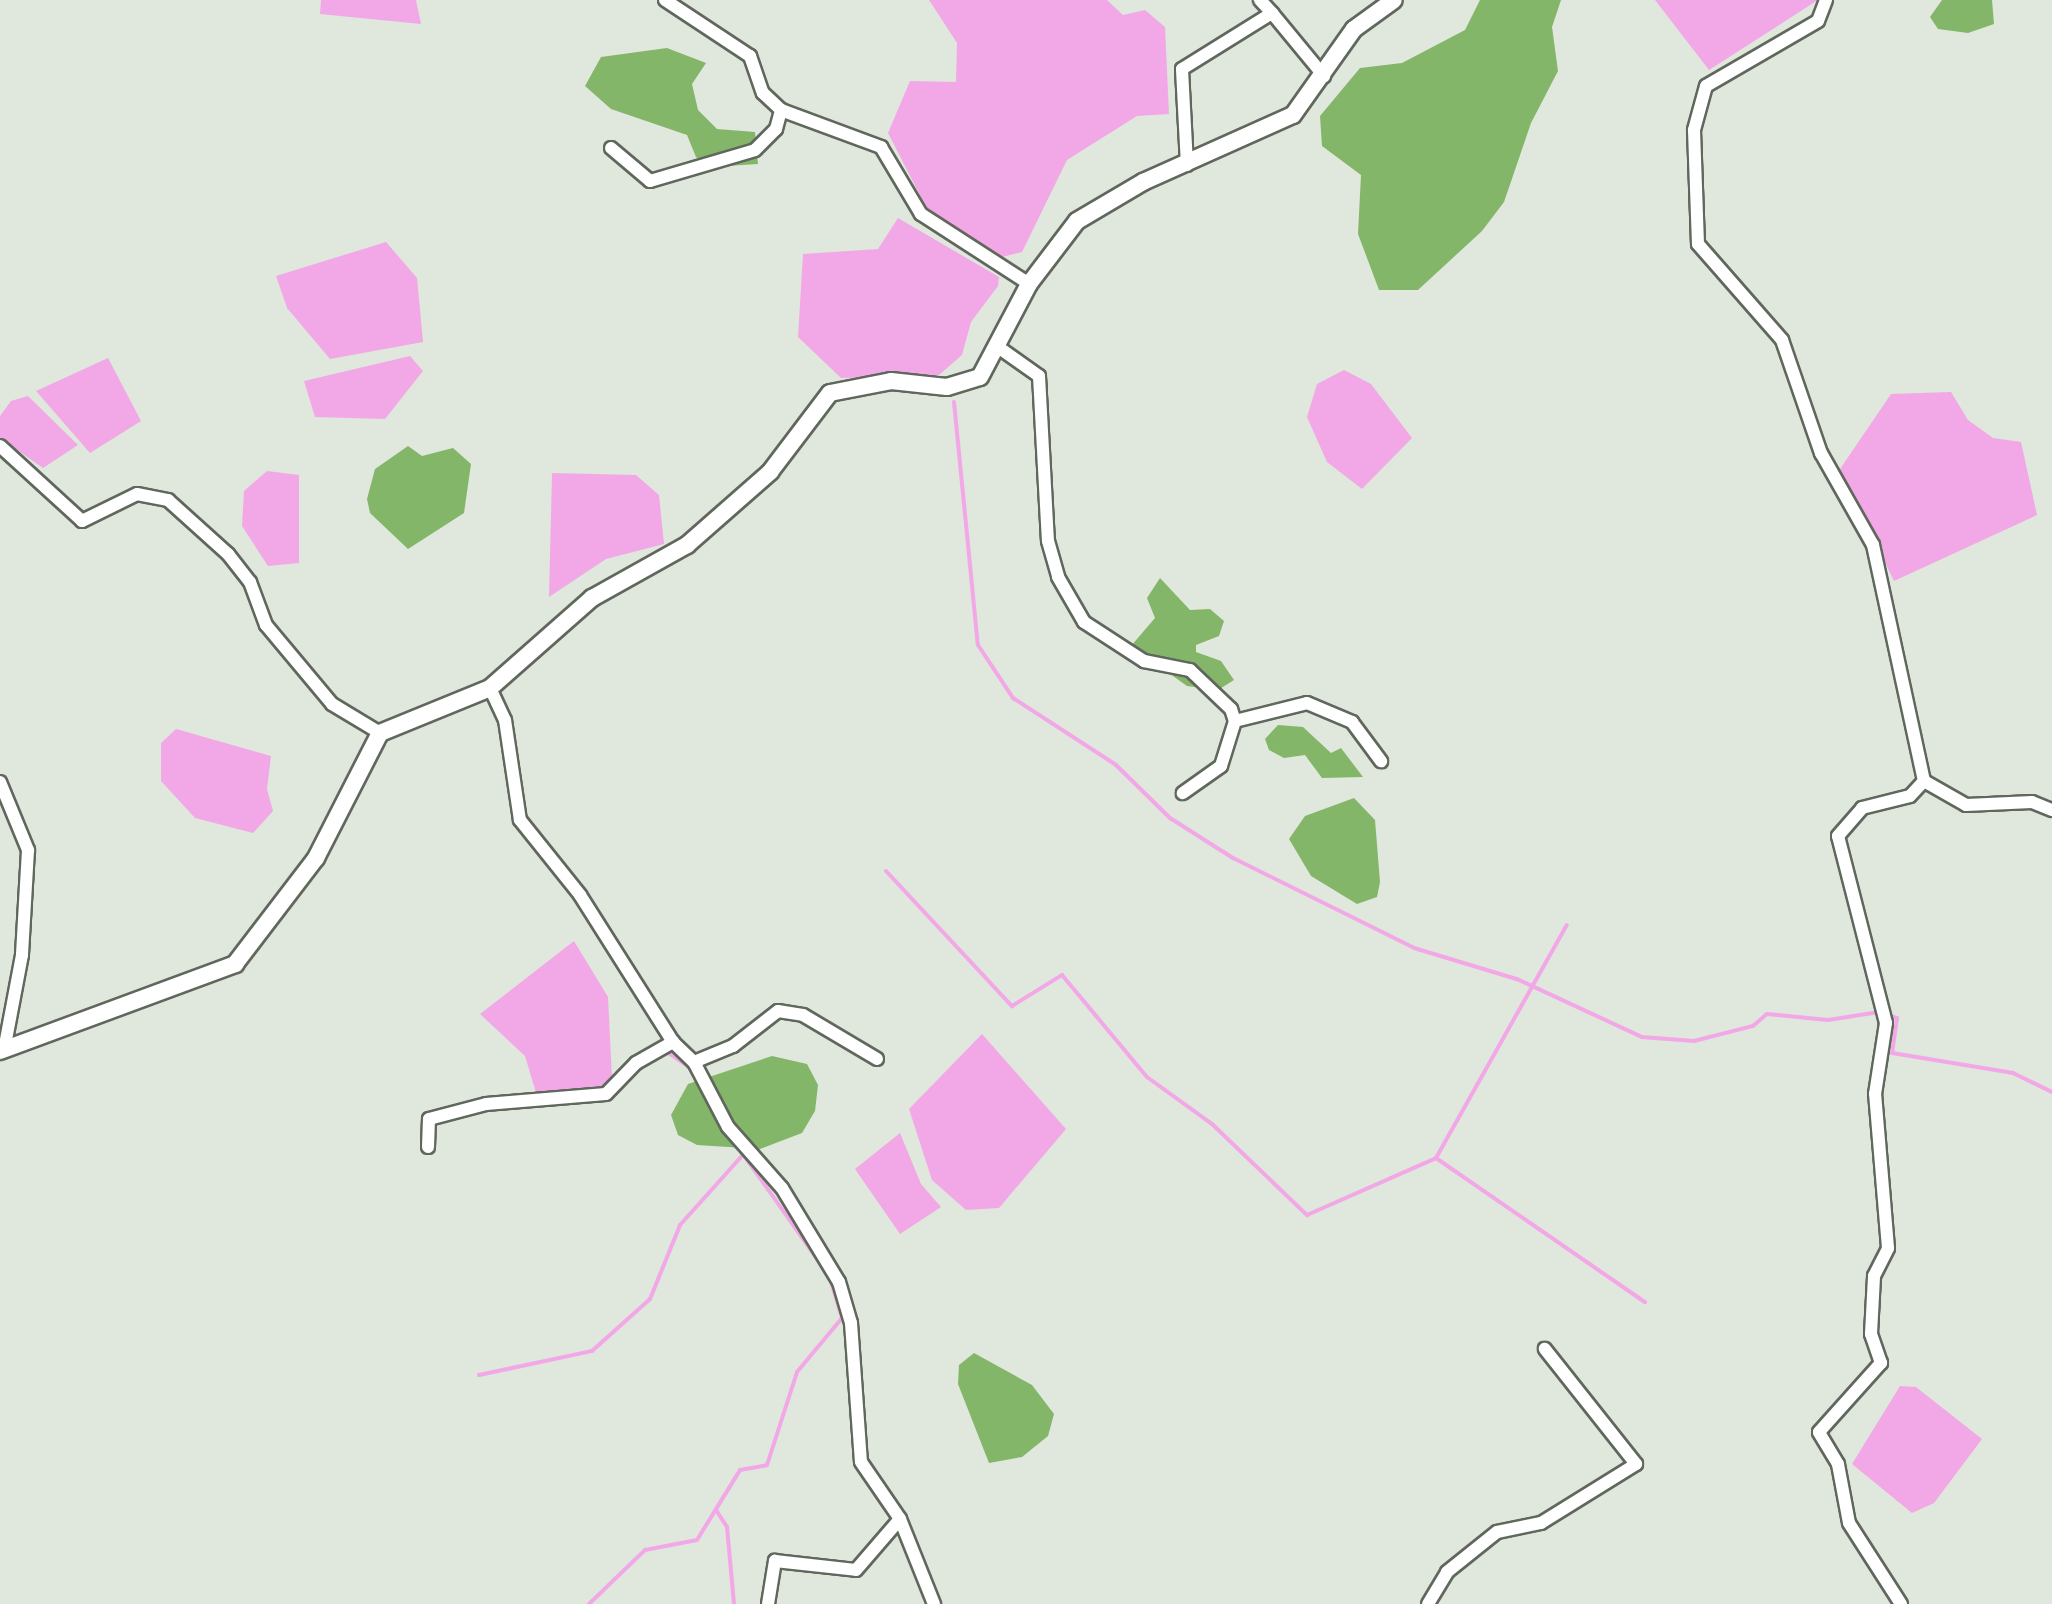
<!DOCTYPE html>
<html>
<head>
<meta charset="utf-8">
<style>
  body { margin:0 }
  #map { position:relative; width:2052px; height:1604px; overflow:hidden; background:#e0e7dc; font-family:"Noto Sans",sans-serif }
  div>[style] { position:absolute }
  .forest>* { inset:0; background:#84b669 }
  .water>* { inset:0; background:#f2a8e7 }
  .stream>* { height:4px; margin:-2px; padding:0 2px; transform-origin:2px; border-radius:2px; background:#f2a8e7 }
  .roads { filter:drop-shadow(2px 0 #60675d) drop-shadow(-2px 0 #60675d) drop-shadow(0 2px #60675d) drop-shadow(0 -2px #60675d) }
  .minor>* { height:12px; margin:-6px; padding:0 6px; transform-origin:6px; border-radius:6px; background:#fff }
  .tertiary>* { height:16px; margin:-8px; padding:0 8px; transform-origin:8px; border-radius:8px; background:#fff }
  span { translate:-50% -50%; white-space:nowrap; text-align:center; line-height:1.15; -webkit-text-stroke:6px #e0e7dc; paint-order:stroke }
</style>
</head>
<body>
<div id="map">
  <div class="forest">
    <div style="clip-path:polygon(1480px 0,1561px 0,1552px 27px,1558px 71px,1531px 123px,1504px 202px,1482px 231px,1418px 290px,1379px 290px,1358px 234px,1361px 175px,1322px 146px,1320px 116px,1360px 68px,1402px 63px,1465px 30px)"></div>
    <div style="clip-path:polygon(1942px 0,1992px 0,1994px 24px,1968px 33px,1938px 29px,1930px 17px)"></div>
    <div style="clip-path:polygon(667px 48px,706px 63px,692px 84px,698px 110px,717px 129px,755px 132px,758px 164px,711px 167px,696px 157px,687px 135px,611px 109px,585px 86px,601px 57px)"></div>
    <div style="clip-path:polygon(408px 446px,422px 456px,453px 448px,471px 464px,464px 513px,408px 549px,370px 513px,367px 499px,375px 469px)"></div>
    <div style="clip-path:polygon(1160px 578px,1190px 610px,1210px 609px,1224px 621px,1219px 636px,1196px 645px,1196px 652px,1221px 661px,1234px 680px,1218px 690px,1187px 686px,1131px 646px,1155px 618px,1147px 598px)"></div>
    <div style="clip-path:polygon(1278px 725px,1303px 727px,1331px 753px,1341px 748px,1363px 777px,1322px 778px,1305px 755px,1284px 758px,1269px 750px,1265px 739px)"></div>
    <div style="clip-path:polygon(1354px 798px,1375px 820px,1380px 882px,1377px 897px,1357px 904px,1311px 876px,1289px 839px,1305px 816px)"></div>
    <div style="clip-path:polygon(772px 1056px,807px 1064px,818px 1085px,815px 1111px,802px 1133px,760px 1149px,697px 1145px,678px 1135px,671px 1115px,688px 1084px)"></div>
    <div style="clip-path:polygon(974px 1353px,1032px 1385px,1054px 1414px,1048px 1436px,1022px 1457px,989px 1463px,958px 1384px,959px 1365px)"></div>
  </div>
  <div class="water">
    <div style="clip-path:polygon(321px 0,416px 0,421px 24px,320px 14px)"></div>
    <div style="clip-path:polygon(929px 0,1107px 0,1123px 15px,1145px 10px,1165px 27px,1169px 114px,1137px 116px,1067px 160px,1022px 252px,998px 258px,926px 207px,888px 133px,910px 81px,956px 82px,957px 43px)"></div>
    <div style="clip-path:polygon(1655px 0,1818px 0,1709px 70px)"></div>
    <div style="clip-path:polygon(898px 218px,999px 277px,998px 286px,971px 322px,962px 355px,939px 375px,841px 378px,798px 337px,803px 254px,878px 249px)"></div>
    <div style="clip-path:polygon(386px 242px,417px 278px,423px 342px,330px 359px,287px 308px,276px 276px)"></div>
    <div style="clip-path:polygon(410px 356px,423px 371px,385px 419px,315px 417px,304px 381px)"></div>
    <div style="clip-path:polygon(108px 358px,141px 421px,90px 453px,36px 391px)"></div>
    <div style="clip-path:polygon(1344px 370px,1371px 384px,1412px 438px,1362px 489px,1327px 462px,1307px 417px,1317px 384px)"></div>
    <div style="clip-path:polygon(1951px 392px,1968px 420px,1993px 438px,2021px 442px,2037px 515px,1894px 581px,1840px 469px,1891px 394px)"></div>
    <div style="clip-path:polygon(28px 396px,78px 445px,43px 468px,0 438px,0 416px,11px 401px)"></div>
    <div style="clip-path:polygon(267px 471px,299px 475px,299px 563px,268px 566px,242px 526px,244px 491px)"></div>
    <div style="clip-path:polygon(552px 473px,636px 475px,659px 495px,664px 544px,606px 559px,549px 597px)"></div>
    <div style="clip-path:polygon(176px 729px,271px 756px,267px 789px,273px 811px,253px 833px,195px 818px,161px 781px,161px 743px)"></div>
    <div style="clip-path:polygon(574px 941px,608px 997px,612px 1078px,606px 1087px,537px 1096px,525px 1056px,480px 1014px)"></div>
    <div style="clip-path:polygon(982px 1034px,1066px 1129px,999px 1208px,966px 1210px,932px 1180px,909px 1109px)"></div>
    <div style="clip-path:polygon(900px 1133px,921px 1184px,941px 1207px,900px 1234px,855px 1169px)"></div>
    <div style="clip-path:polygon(1900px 1386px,1916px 1387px,1982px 1439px,1934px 1503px,1912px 1513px,1852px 1464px)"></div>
  </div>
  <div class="stream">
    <div style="left:954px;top:402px;width:244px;rotate:84.4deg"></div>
    <div style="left:978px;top:645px;width:64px;rotate:56.6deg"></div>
    <div style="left:1013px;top:698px;width:123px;rotate:33deg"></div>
    <div style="left:1116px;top:765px;width:76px;rotate:44.5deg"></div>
    <div style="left:1170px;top:818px;width:75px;rotate:32.4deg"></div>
    <div style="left:1233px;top:858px;width:202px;rotate:26.4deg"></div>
    <div style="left:1414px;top:948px;width:108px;rotate:16.8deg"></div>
    <div style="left:1517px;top:979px;width:138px;rotate:24.9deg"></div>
    <div style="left:1642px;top:1037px;width:52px;rotate:4.4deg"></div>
    <div style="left:1694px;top:1041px;width:61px;rotate:-14.3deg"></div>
    <div style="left:1753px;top:1026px;width:18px;rotate:-41deg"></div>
    <div style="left:1767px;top:1014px;width:61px;rotate:5.6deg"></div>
    <div style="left:1828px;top:1020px;width:52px;rotate:-8.9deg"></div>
    <div style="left:886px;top:871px;width:185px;rotate:47deg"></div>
    <div style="left:1012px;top:1006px;width:59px;rotate:-31.8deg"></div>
    <div style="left:1062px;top:975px;width:133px;rotate:50.2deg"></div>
    <div style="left:1147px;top:1077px;width:80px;rotate:35.9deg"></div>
    <div style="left:1212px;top:1124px;width:132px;rotate:43.8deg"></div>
    <div style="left:1307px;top:1215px;width:141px;rotate:-23.8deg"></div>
    <div style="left:1436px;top:1158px;width:267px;rotate:-60.7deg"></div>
    <div style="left:1888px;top:1015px;width:9px;rotate:18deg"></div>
    <div style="left:1897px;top:1018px;width:35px;rotate:98deg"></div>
    <div style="left:1892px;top:1053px;width:123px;rotate:9.4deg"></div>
    <div style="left:2013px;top:1073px;width:43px;rotate:26deg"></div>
    <div style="left:669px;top:1053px;width:29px;rotate:35deg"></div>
    <div style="left:736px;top:1144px;width:154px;rotate:54.8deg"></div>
    <div style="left:1436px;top:1158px;width:254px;rotate:34.6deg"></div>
    <div style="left:479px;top:1375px;width:116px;rotate:-12deg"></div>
    <div style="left:592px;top:1351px;width:78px;rotate:-41.9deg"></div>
    <div style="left:650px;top:1299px;width:80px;rotate:-67.9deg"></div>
    <div style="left:680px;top:1225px;width:93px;rotate:-48.1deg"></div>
    <div style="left:716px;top:1510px;width:20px;rotate:57deg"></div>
    <div style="left:727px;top:1527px;width:77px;rotate:84.8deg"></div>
    <div style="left:589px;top:1604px;width:78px;rotate:-44deg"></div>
    <div style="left:645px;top:1550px;width:53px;rotate:-10.9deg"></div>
    <div style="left:697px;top:1540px;width:82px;rotate:-58.4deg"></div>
    <div style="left:740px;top:1470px;width:27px;rotate:-10deg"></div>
    <div style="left:767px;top:1465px;width:98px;rotate:-72.1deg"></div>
    <div style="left:797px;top:1372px;width:70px;rotate:-50.2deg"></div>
    <div style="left:842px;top:1318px;width:42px;rotate:-106.7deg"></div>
  </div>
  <div class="roads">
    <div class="minor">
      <div style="left:665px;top:0;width:102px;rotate:33.4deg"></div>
      <div style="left:750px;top:56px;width:39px;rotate:71deg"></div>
      <div style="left:763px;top:93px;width:25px;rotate:43deg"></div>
      <div style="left:781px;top:110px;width:107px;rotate:20.3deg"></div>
      <div style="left:881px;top:147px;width:78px;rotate:59.2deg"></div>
      <div style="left:921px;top:214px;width:129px;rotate:32.9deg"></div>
      <div style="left:1260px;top:0;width:18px;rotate:47deg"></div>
      <div style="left:1826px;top:0;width:22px;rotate:111deg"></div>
      <div style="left:1818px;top:21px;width:129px;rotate:149.9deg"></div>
      <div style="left:1706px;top:86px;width:46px;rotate:105.3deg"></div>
      <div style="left:1694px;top:130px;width:114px;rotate:88deg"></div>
      <div style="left:1698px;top:244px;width:128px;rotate:48.8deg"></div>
      <div style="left:1782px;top:340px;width:120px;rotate:71deg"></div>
      <div style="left:1821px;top:453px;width:106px;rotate:60.5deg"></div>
      <div style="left:1873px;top:545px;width:241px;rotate:77.8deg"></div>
      <div style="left:1924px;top:781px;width:48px;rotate:29.7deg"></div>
      <div style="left:1966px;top:805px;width:66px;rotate:-2.6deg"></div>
      <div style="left:2032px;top:802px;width:22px;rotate:22deg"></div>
      <div style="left:611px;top:148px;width:51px;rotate:40.2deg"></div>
      <div style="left:650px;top:181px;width:109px;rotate:-16.4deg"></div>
      <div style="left:755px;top:150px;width:30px;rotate:-45deg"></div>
      <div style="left:776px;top:129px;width:20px;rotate:-75deg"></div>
      <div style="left:1187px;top:165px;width:96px;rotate:-93deg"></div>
      <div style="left:1182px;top:69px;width:106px;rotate:-31.9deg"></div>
      <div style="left:1272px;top:13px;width:82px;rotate:50.5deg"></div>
      <div style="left:998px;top:347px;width:50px;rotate:35.3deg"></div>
      <div style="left:1039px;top:376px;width:165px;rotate:86.9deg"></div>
      <div style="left:1048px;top:541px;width:37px;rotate:74deg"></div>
      <div style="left:1058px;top:577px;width:52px;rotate:60deg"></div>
      <div style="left:1084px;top:622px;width:72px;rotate:33deg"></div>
      <div style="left:1144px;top:661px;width:47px;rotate:11.1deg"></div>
      <div style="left:1190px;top:670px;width:57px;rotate:43.6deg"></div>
      <div style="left:1231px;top:709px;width:13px;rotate:72deg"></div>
      <div style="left:1235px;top:721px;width:47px;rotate:107.3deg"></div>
      <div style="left:1221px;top:766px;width:47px;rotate:144.6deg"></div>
      <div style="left:0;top:446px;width:111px;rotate:42.4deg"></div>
      <div style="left:82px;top:521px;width:61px;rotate:-26.1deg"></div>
      <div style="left:137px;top:494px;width:32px;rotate:11deg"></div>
      <div style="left:168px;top:500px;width:81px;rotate:42deg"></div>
      <div style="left:228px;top:554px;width:36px;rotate:52deg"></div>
      <div style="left:250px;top:582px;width:46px;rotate:69.6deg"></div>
      <div style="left:266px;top:625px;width:103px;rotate:50.1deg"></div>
      <div style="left:332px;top:704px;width:56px;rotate:31.1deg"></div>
      <div style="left:490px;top:688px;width:35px;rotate:65deg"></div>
      <div style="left:505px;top:720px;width:101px;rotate:81.5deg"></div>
      <div style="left:520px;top:820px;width:96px;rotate:51.3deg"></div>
      <div style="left:580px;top:895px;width:174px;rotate:57.7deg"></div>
      <div style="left:673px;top:1042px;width:29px;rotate:44deg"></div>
      <div style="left:694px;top:1062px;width:73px;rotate:62.4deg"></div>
      <div style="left:728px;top:1127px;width:81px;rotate:48.5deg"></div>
      <div style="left:782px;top:1188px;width:110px;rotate:58.8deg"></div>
      <div style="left:839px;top:1282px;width:43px;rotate:73.7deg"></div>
      <div style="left:851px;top:1323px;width:139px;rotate:85.9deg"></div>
      <div style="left:861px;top:1462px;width:69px;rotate:55.6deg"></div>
      <div style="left:900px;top:1519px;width:92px;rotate:68.2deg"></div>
      <div style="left:1235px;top:721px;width:74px;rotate:-14deg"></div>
      <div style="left:1307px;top:703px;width:49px;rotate:22.9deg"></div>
      <div style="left:1352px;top:722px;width:49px;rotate:53.4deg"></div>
      <div style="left:0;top:782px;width:74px;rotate:67.6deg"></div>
      <div style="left:28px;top:850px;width:105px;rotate:93.3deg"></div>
      <div style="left:22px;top:955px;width:97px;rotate:100.7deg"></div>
      <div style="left:694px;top:1062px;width:42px;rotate:-22.3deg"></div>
      <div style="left:733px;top:1046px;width:57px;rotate:-37.9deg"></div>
      <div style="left:778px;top:1011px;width:25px;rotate:9deg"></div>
      <div style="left:803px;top:1015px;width:86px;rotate:30.7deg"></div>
      <div style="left:428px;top:1147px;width:28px;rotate:-88deg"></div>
      <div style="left:429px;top:1119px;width:59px;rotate:-14.7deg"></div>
      <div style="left:486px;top:1104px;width:120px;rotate:-4.8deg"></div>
      <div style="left:606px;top:1094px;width:43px;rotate:-45.9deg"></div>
      <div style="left:636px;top:1063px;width:43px;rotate:-29.6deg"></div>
      <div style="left:768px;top:1604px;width:44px;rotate:-80.8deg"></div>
      <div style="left:775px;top:1561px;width:81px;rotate:6.3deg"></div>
      <div style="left:856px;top:1570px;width:67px;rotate:-49.2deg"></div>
      <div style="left:1428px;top:1604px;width:37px;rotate:-59deg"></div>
      <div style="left:1447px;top:1572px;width:64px;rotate:-38.7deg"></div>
      <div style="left:1497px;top:1532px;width:45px;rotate:-11.6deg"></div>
      <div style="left:1541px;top:1523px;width:112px;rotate:-31.8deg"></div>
      <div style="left:1636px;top:1464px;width:147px;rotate:-128.4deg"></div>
      <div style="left:1901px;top:1604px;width:96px;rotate:-122.7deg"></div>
      <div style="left:1849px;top:1523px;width:60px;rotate:-100.6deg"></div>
      <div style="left:1838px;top:1464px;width:37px;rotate:-121deg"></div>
      <div style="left:1819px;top:1432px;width:93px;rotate:-48.1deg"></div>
      <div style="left:1881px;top:1363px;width:31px;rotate:-109deg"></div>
      <div style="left:1871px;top:1334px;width:58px;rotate:-87deg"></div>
      <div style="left:1874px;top:1276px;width:31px;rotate:-63deg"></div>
      <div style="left:1888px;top:1248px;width:155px;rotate:-94.8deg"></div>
      <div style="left:1875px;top:1094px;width:72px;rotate:-81.2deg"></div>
      <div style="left:1886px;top:1023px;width:193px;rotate:-104.4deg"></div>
      <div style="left:1838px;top:836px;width:37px;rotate:-49deg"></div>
      <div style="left:1862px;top:808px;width:49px;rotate:-14deg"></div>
      <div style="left:1910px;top:796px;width:21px;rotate:-47deg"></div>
    </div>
    <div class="tertiary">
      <div style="left:0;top:1051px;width:251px;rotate:-20.3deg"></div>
      <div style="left:235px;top:964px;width:133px;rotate:-52.6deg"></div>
      <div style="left:316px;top:858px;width:140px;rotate:-62.9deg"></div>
      <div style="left:380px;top:733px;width:119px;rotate:-22.2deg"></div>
      <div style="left:490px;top:688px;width:136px;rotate:-41.4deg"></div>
      <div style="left:592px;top:598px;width:109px;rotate:-29.2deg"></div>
      <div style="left:687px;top:545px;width:111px;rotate:-41.3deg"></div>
      <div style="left:770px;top:472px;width:99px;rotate:-52.8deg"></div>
      <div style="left:830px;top:393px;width:62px;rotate:-11.1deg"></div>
      <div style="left:891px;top:381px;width:56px;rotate:6.1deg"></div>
      <div style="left:947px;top:387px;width:34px;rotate:-17deg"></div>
      <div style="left:980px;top:377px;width:105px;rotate:-62.2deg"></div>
      <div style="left:1029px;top:284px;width:79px;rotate:-52.7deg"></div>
      <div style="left:1077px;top:221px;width:77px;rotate:-30.6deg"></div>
      <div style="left:1143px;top:182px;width:164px;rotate:-24.1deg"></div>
      <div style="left:1293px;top:115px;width:105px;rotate:-54.7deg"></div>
      <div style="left:1354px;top:29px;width:49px;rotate:-35.9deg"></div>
    </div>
  </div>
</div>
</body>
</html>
